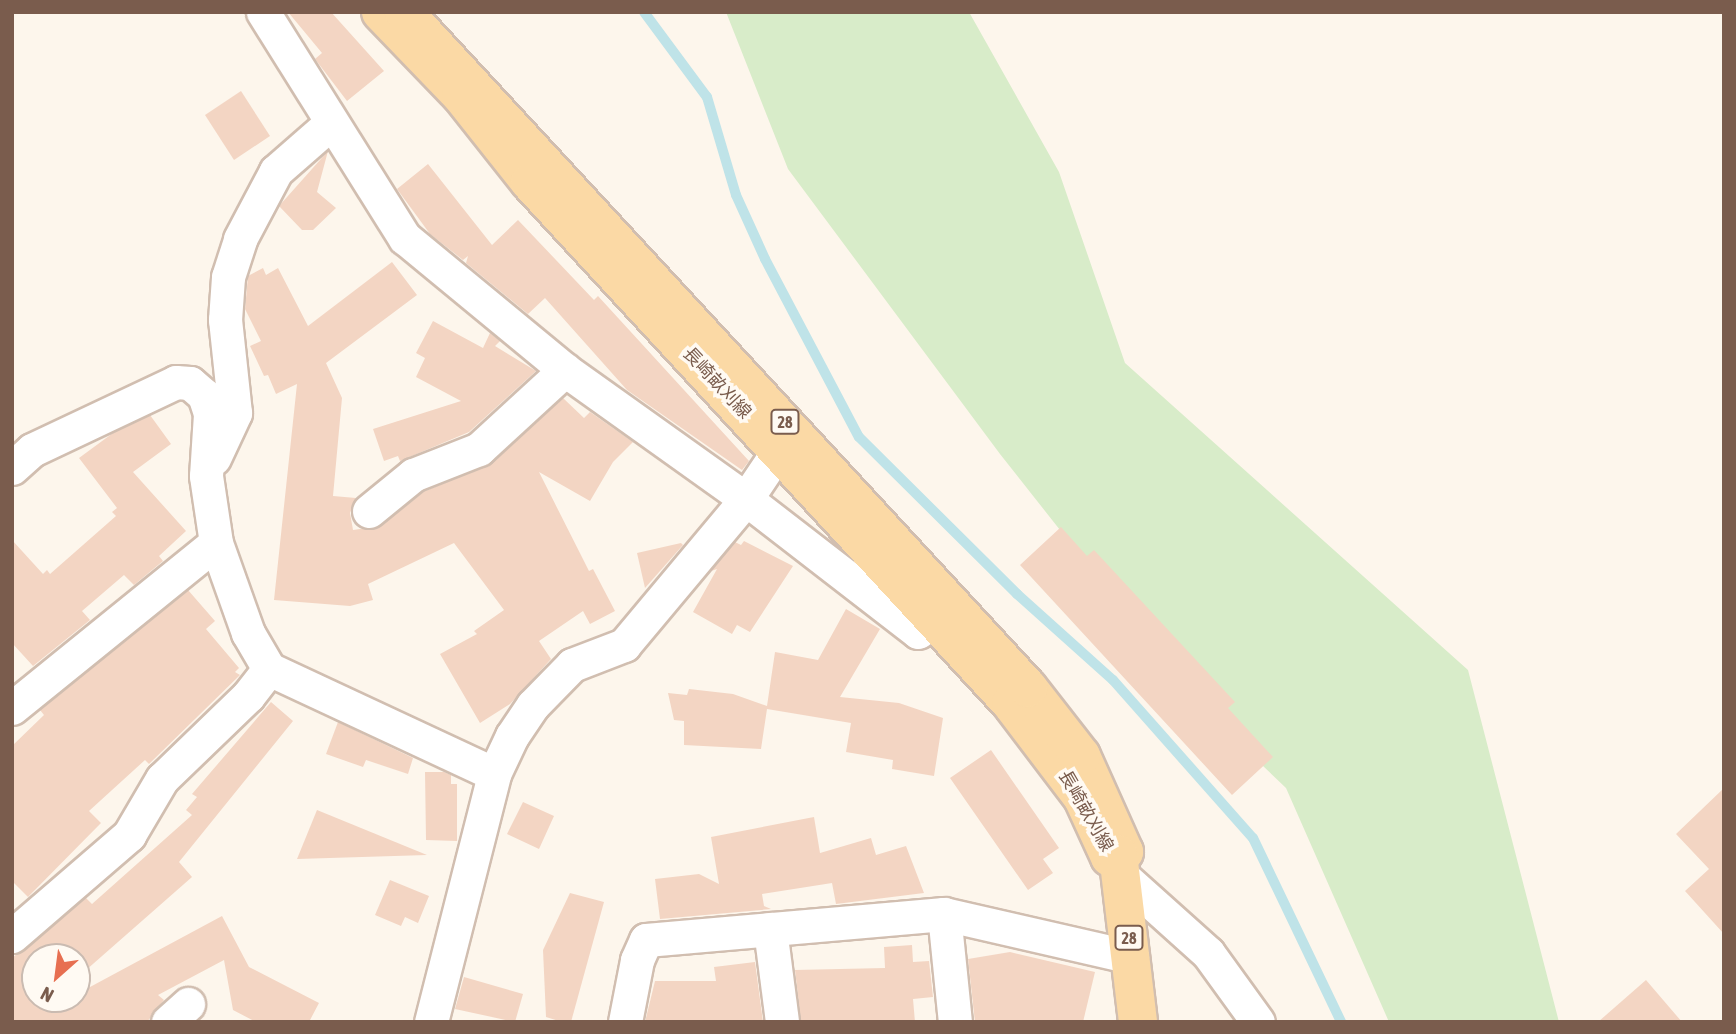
<!DOCTYPE html>
<html>
<head>
<meta charset="utf-8">
<style>
  body { margin:0 }
  #map { position:relative; width:1736px; height:1034px; overflow:hidden; background:#fdf6ec; font-family:"Asap Condensed","Noto Sans JP",sans-serif }
  div>[style] { position:absolute }
  .green>* { inset:0; background:#d8ecc9 }
  .stream>* { height:10px; margin:-5px; padding:0 5px; transform-origin:5px; border-radius:5px; background:#bfe3e8 }
  .building>* { inset:0; background:#f3d5c3 }
  .roads { filter:drop-shadow(2px 0 #d1beb0) drop-shadow(-2px 0 #d1beb0) drop-shadow(0 2px #d1beb0) drop-shadow(0 -2px #d1beb0) }
  .minor>* { height:33px; margin:-16.5px; padding:0 16.5px; transform-origin:16.5px; border-radius:16.5px; background:#fff }
  .major>* { height:38px; margin:-19px; padding:0 19px; transform-origin:19px; border-radius:19px; background:#fbd9a5 }
  span { translate:-50% -50%; white-space:nowrap; text-align:center; line-height:1.15; -webkit-text-stroke:7px #fffaf3; paint-order:stroke }
  .shield-label span { padding:2px 5px; background:#fffaf3; border:2px solid; border-radius:5px; -webkit-text-stroke-width:0 }
  .shield-label { font-size:16px; color:#7a5c4d; font-weight:700 }
  .street-label { font-size:18px; color:#7a5c4d }
  .frame { position:absolute; inset:0; border:14px solid #7a5c4d; pointer-events:none }
  .north { position:absolute; left:21px; top:943px; width:70px; height:70px; box-sizing:border-box; background:#fffaf3; border:2px solid #cabbb1; border-radius:50%; rotate:208deg; font-size:19px; font-weight:700; line-height:28px; text-align:center; color:#7a5c4d }
  .north::after { content:''; display:block; margin:auto; width:24px; height:32px; background:#e76f51; clip-path:polygon(50% 0,100% 100%,50% 72%,0 100%) }
</style>
</head>
<body>
<div id="map">
  <div class="green">
    <div style="clip-path:polygon(726px 12px,969px 12px,1059px 172px,1125px 363px,1468px 670px,1559px 1022px,1389px 1022px,1286px 788px,1195px 701px,1000px 454px,788px 169px)"></div>
  </div>
  <div class="stream">
    <div style="left:644px;top:12px;width:106px;rotate:53.5deg"></div>
    <div style="left:707px;top:97px;width:102px;rotate:73.5deg"></div>
    <div style="left:736px;top:195px;width:70px;rotate:65.6deg"></div>
    <div style="left:765px;top:259px;width:201px;rotate:62.2deg"></div>
    <div style="left:859px;top:437px;width:223px;rotate:44.8deg"></div>
    <div style="left:1017px;top:594px;width:129px;rotate:41.9deg"></div>
    <div style="left:1113px;top:680px;width:211px;rotate:48.5deg"></div>
    <div style="left:1253px;top:838px;width:204px;rotate:64.4deg"></div>
  </div>
  <div class="building">
    <div style="clip-path:polygon(288px 12px,331px 12px,384px 71px,347px 101px,315px 59px,322px 53px)"></div>
    <div style="clip-path:polygon(241px 91px,270px 136px,234px 160px,205px 115px)"></div>
    <div style="clip-path:polygon(328px 151px,317px 192px,336px 208px,313px 230px,302px 230px,279px 206px)"></div>
    <div style="clip-path:polygon(428px 164px,492px 245px,518px 220px,594px 300px,598px 296px,749px 461px,742px 470px,627px 390px,545px 298px,528px 314px,466px 263px,468px 256px,463px 260px,430px 234px,397px 189px)"></div>
    <div style="clip-path:polygon(392px 262px,417px 295px,326px 363px,342px 398px,333px 496px,356px 498px,350px 513px,353px 530px,381px 526px,423px 492px,492px 463px,563px 398px,584px 418px,590px 412px,633px 442px,613px 462px,590px 501px,539px 472px,589px 571px,593px 569px,615px 611px,590px 624px,583px 611px,539px 641px,551px 659px,510px 704px,480px 723px,440px 654px,477px 634px,474px 631px,504px 610px,454px 543px,368px 584px,373px 600px,350px 606px,274px 600px,297px 384px,276px 394px,268px 375px,264px 376px,250px 346px,261px 341px,245px 309px,248px 276px,263px 268px,266px 275px,278px 268px,308px 326px)"></div>
    <div style="clip-path:polygon(433px 321px,483px 348px,490px 333px,500px 341px,495px 346px,536px 371px,469px 432px,400px 461px,398px 456px,384px 461px,373px 429px,461px 401px,416px 377px,425px 358px,416px 353px)"></div>
    <div style="clip-path:polygon(150px 415px,171px 444px,133px 472px,186px 531px,159px 556px,163px 561px,134px 585px,124px 575px,82px 611px,90px 620px,33px 666px,12px 643px,12px 540px,43px 574px,47px 570px,50px 574px,116px 516px,112px 512px,117px 508px,79px 458px,113px 433px)"></div>
    <div style="clip-path:polygon(1061px 527px,1087px 556px,1094px 550px,1235px 702px,1228px 708px,1273px 757px,1232px 795px,1020px 565px)"></div>
    <div style="clip-path:polygon(744px 541px,793px 566px,750px 632px,737px 625px,732px 634px,693px 612px,717px 569px,711px 571px,735px 542px,741px 545px)"></div>
    <div style="clip-path:polygon(681px 543px,683px 545px,645px 588px,637px 553px)"></div>
    <div style="clip-path:polygon(188px 590px,215px 621px,206px 629px,239px 668px,235px 672px,240px 675px,149px 764px,145px 760px,89px 811px,101px 823px,28px 897px,12px 881px,12px 746px,44px 715px,40px 710px)"></div>
    <div style="clip-path:polygon(846px 609px,880px 629px,840px 697px,899px 703px,943px 718px,934px 776px,892px 769px,893px 760px,846px 752px,851px 723px,767px 709px,761px 749px,684px 745px,684px 721px,674px 720px,668px 693px,687px 695px,689px 689px,733px 694px,767px 706px,775px 652px,818px 660px)"></div>
    <div style="clip-path:polygon(271px 702px,293px 721px,179px 862px,192px 877px,77px 978px,77px 957px,35px 957px,35px 999px,77px 999px,77px 994px,222px 916px,249px 967px,319px 1003px,309px 1022px,256px 1022px,233px 1010px,224px 960px,158px 995px,164px 1000px,147px 1022px,12px 1022px,12px 958px,86px 898px,92px 904px,192px 815px,186px 810px,197px 797px,192px 794px)"></div>
    <div style="clip-path:polygon(338px 722px,413px 758px,408px 774px,366px 760px,363px 767px,326px 754px)"></div>
    <div style="clip-path:polygon(991px 750px,1059px 848px,1043px 859px,1053px 873px,1028px 890px,950px 778px)"></div>
    <div style="clip-path:polygon(425px 772px,444px 772px,451px 775px,451px 784px,457px 784px,457px 841px,426px 840px)"></div>
    <div style="clip-path:polygon(1724px 788px,1724px 934px,1685px 891px,1709px 869px,1676px 834px)"></div>
    <div style="clip-path:polygon(523px 802px,554px 816px,539px 849px,507px 834px)"></div>
    <div style="clip-path:polygon(317px 810px,427px 855px,297px 859px)"></div>
    <div style="clip-path:polygon(814px 817px,820px 853px,871px 838px,876px 855px,906px 846px,924px 893px,836px 904px,832px 883px,762px 894px,764px 906px,771px 909px,660px 919px,655px 879px,699px 874px,719px 884px,711px 837px)"></div>
    <div style="clip-path:polygon(390px 880px,429px 896px,418px 923px,405px 917px,401px 926px,375px 915px)"></div>
    <div style="clip-path:polygon(570px 893px,604px 902px,571px 1022px,562px 1022px,546px 1017px,543px 950px)"></div>
    <div style="clip-path:polygon(912px 945px,913px 962px,929px 961px,933px 997px,913px 999px,915px 1022px,801px 1022px,795px 970px,885px 968px,884px 947px)"></div>
    <div style="clip-path:polygon(1010px 952px,1095px 972px,1083px 1022px,975px 1022px,968px 959px)"></div>
    <div style="clip-path:polygon(755px 962px,763px 1022px,645px 1022px,655px 981px,716px 981px,714px 967px)"></div>
    <div style="clip-path:polygon(464px 977px,523px 994px,515px 1022px,455px 1009px)"></div>
    <div style="clip-path:polygon(1646px 980px,1682px 1022px,1598px 1022px)"></div>
  </div>
  <div class="roads">
    <div class="minor">
      <div style="left:263px;top:12px;width:267px;rotate:57.9deg"></div>
      <div style="left:405px;top:238px;width:207px;rotate:39.5deg"></div>
      <div style="left:565px;top:370px;width:222px;rotate:35.5deg"></div>
      <div style="left:746px;top:499px;width:217px;rotate:37.7deg"></div>
      <div style="left:918px;top:632px;width:19px;rotate:-35deg"></div>
      <div style="left:214px;top:458px;width:50px;rotate:-65deg"></div>
      <div style="left:235px;top:413px;width:94px;rotate:-96.1deg"></div>
      <div style="left:225px;top:320px;width:43px;rotate:-86deg"></div>
      <div style="left:228px;top:277px;width:40px;rotate:-72deg"></div>
      <div style="left:240px;top:239px;width:77px;rotate:-62.1deg"></div>
      <div style="left:276px;top:171px;width:73px;rotate:-41.1deg"></div>
      <div style="left:12px;top:468px;width:27px;rotate:-42deg"></div>
      <div style="left:32px;top:450px;width:159px;rotate:-25.3deg"></div>
      <div style="left:176px;top:382px;width:14px;rotate:4deg"></div>
      <div style="left:190px;top:383px;width:18px;rotate:41deg"></div>
      <div style="left:204px;top:395px;width:20px;rotate:72deg"></div>
      <div style="left:210px;top:414px;width:62px;rotate:93.7deg"></div>
      <div style="left:206px;top:476px;width:68px;rotate:81.5deg"></div>
      <div style="left:216px;top:543px;width:96px;rotate:70.4deg"></div>
      <div style="left:248px;top:633px;width:42px;rotate:59.7deg"></div>
      <div style="left:269px;top:669px;width:248px;rotate:25deg"></div>
      <div style="left:369px;top:511px;width:57px;rotate:-39.3deg"></div>
      <div style="left:413px;top:475px;width:71px;rotate:-21.5deg"></div>
      <div style="left:479px;top:449px;width:117px;rotate:-42.6deg"></div>
      <div style="left:12px;top:708px;width:262px;rotate:-39deg"></div>
      <div style="left:1121px;top:875px;width:117px;rotate:41.9deg"></div>
      <div style="left:1208px;top:953px;width:85px;rotate:54.1deg"></div>
      <div style="left:944px;top:914px;width:109px;rotate:84.2deg"></div>
      <div style="left:770px;top:929px;width:94px;rotate:82.6deg"></div>
      <div style="left:12px;top:936px;width:155px;rotate:-40.8deg"></div>
      <div style="left:129px;top:835px;width:65px;rotate:-59.5deg"></div>
      <div style="left:162px;top:779px;width:120px;rotate:-44deg"></div>
      <div style="left:248px;top:696px;width:34px;rotate:-52deg"></div>
      <div style="left:168px;top:1022px;width:27px;rotate:-42deg"></div>
      <div style="left:431px;top:1022px;width:256px;rotate:-75.7deg"></div>
      <div style="left:494px;top:774px;width:42px;rotate:-64.7deg"></div>
      <div style="left:512px;top:736px;width:37px;rotate:-56deg"></div>
      <div style="left:533px;top:705px;width:56px;rotate:-45.7deg"></div>
      <div style="left:572px;top:665px;width:56px;rotate:-21deg"></div>
      <div style="left:624px;top:645px;width:190px;rotate:-50.1deg"></div>
      <div style="left:746px;top:499px;width:59px;rotate:-56deg"></div>
      <div style="left:625px;top:1022px;width:63px;rotate:-79deg"></div>
      <div style="left:637px;top:960px;width:22px;rotate:-66deg"></div>
      <div style="left:646px;top:940px;width:299px;rotate:-5deg"></div>
      <div style="left:944px;top:914px;width:193px;rotate:12.9deg"></div>
    </div>
    <div class="major">
      <div style="left:381px;top:12px;width:115px;rotate:46.1deg"></div>
      <div style="left:461px;top:95px;width:111px;rotate:51.6deg"></div>
      <div style="left:530px;top:182px;width:709px;rotate:47.29deg"></div>
      <div style="left:1011px;top:703px;width:119px;rotate:52.8deg"></div>
      <div style="left:1083px;top:798px;width:65px;rotate:65.4deg"></div>
      <div style="left:1110px;top:857px;width:15px;rotate:-20deg"></div>
      <div style="left:1124px;top:852px;width:105px;rotate:-114.1deg"></div>
      <div style="left:1081px;top:756px;width:86px;rotate:-127.9deg"></div>
      <div style="left:1028px;top:688px;width:920px;rotate:-132.71deg"></div>
      <div style="left:1118px;top:854px;width:169px;rotate:83.2deg"></div>
    </div>
  </div>
  <div class="shield-label">
    <span style="left:785px;top:422px">28</span>
    <span style="left:1129px;top:938px">28</span>
  </div>
  <div class="street-label">
    <span style="left:717px;top:383px;rotate:47deg">長崎畝刈線</span>
    <span style="left:1086px;top:811px;rotate:60deg">長崎畝刈線</span>
  </div>
  <div class="frame"></div>
  <div class="north">N</div>
</div>
</body>
</html>
